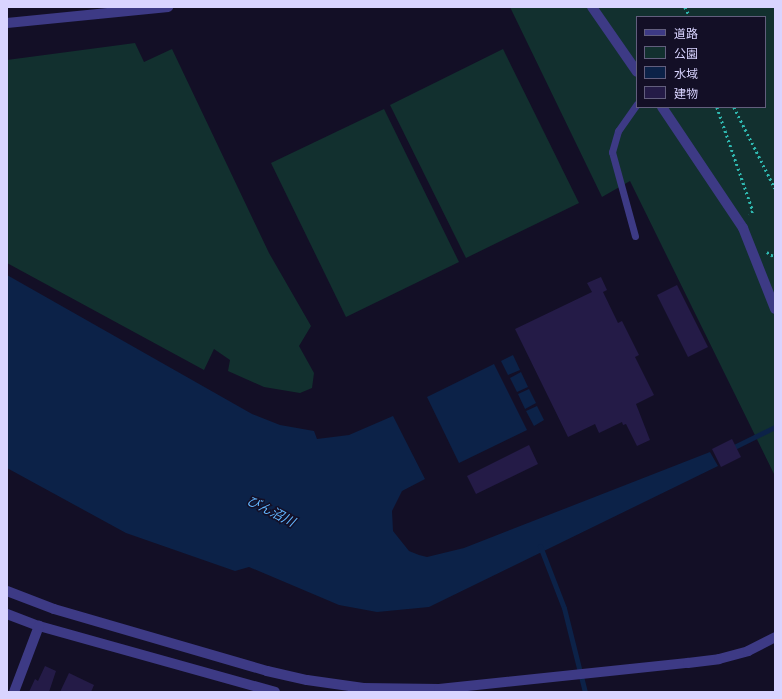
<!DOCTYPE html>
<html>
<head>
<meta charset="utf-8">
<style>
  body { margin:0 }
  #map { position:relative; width:782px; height:699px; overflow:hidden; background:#130f26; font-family:Mulish,"Noto Sans JP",sans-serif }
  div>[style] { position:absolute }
  .green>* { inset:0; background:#12302f }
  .water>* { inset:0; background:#0c2248 }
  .stream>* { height:5px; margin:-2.5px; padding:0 2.5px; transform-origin:2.5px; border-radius:2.5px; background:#0c2248 }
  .building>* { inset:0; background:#241b47 }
  .path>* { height:2.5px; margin-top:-1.25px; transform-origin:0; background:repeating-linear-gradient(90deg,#2fb8b0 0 2px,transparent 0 5px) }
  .lane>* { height:7px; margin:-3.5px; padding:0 3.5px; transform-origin:3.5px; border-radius:3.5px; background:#3d3a85 }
  .street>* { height:10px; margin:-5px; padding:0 5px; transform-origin:5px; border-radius:5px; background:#3d3a85 }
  span { translate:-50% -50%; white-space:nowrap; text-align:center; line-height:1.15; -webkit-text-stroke:3px #130f26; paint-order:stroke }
  .water-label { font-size:13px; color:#62b6ff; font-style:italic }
  .frame { position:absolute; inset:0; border:8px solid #d9d4ff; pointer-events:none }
  .legend { position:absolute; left:636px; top:16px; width:130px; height:92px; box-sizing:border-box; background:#130f26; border:1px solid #625e7d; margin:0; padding:5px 7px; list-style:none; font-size:12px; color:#d9d4ff }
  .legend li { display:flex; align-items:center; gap:8px; height:20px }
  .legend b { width:20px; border:1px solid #625e7d }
</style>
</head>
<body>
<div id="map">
  <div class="green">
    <div style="clip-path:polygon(evenodd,510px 7px,775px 7px,775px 476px,630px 181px,602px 197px,510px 7px,637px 17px,765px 17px,765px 107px,637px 107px,637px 17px)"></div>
    <div style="clip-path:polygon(135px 43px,144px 62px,172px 49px,269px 253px,311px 326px,299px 346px,314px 373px,312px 388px,300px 393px,264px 387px,228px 371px,230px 360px,214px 349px,204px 370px,7px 263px,7px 60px)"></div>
    <div style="clip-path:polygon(503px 49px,579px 203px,466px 258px,390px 105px)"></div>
    <div style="clip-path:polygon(384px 109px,459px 262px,346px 317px,271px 163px)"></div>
  </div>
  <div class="water">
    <div style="clip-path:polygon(7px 275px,252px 414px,280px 425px,314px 431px,317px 439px,349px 435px,393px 416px,425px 479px,402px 491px,392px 511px,393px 531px,409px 551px,419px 555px,427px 557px,464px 548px,710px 452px,718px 466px,429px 607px,377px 612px,339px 605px,249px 567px,235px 571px,126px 533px,7px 468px)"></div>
    <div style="clip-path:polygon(513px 355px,520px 370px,508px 375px,501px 361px)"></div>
    <div style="clip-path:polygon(494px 364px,527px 430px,459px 463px,427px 397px)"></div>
    <div style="clip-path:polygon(521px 372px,528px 387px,517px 392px,510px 378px)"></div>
    <div style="clip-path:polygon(529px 389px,536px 403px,525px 409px,518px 394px)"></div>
    <div style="clip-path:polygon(537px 406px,544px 420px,534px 426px,526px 411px)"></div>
  </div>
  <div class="stream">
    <div style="left:730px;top:449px;width:50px;rotate:-26.1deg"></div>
    <div style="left:540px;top:546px;width:66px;rotate:68.8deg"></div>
    <div style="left:564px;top:608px;width:87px;rotate:76deg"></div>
  </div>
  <div class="building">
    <div style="clip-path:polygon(601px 277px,607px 290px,603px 292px,618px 323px,622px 321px,639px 355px,635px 357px,654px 395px,636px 404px,650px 440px,637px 446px,626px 424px,623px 425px,622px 422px,599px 433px,595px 424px,568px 437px,515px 329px,592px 292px,587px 283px)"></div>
    <div style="clip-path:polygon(677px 285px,708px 347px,688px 357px,657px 295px)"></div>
    <div style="clip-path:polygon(732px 439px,741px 457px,721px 467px,712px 449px)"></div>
    <div style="clip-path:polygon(529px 445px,538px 464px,476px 494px,467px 476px)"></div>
    <div style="clip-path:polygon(45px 666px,56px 671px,49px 692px,29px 692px,35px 679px,38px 681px)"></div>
    <div style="clip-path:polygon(69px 673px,94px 685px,91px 692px,60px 692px)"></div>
  </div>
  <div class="path">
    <div style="left:685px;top:7px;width:11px;rotate:63deg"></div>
    <div style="left:717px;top:107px;width:110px;rotate:70.9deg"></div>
    <div style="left:753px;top:211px;width:5px;rotate:127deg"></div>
    <div style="left:734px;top:107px;width:91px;rotate:63.2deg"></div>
    <div style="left:767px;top:252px;width:9px;rotate:32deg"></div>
  </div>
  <div class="lane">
    <div style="left:635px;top:236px;width:87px;rotate:-105.3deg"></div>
    <div style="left:612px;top:152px;width:22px;rotate:-74deg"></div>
    <div style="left:618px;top:131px;width:33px;rotate:-55deg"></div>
  </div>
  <div class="street">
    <div style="left:592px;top:7px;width:79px;rotate:55.3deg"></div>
    <div style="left:7px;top:23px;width:162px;rotate:-5.7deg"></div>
    <div style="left:662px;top:107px;width:146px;rotate:56.2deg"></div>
    <div style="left:743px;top:228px;width:87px;rotate:68.4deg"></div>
    <div style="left:7px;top:591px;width:50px;rotate:21deg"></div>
    <div style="left:54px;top:609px;width:222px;rotate:16.2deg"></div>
    <div style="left:267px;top:671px;width:41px;rotate:12.7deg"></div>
    <div style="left:307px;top:680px;width:57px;rotate:8.1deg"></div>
    <div style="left:363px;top:688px;width:76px;rotate:0.8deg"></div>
    <div style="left:439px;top:689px;width:250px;rotate:-6deg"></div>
    <div style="left:688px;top:663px;width:31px;rotate:-7deg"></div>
    <div style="left:719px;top:659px;width:30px;rotate:-15deg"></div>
    <div style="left:748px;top:651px;width:30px;rotate:-27deg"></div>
    <div style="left:7px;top:614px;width:34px;rotate:21deg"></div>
    <div style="left:39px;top:626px;width:245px;rotate:15.6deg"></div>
    <div style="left:14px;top:692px;width:71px;rotate:-69.3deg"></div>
  </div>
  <div class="water-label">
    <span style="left:271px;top:511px;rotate:27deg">びん沼川</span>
  </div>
  <div class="frame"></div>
  <ul class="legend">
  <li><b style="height:5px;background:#3d3a85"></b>道路</li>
  <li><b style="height:11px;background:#12302f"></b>公園</li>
  <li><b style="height:11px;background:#0c2248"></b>水域</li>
  <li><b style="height:11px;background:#241b47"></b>建物</li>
  </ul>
</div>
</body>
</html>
